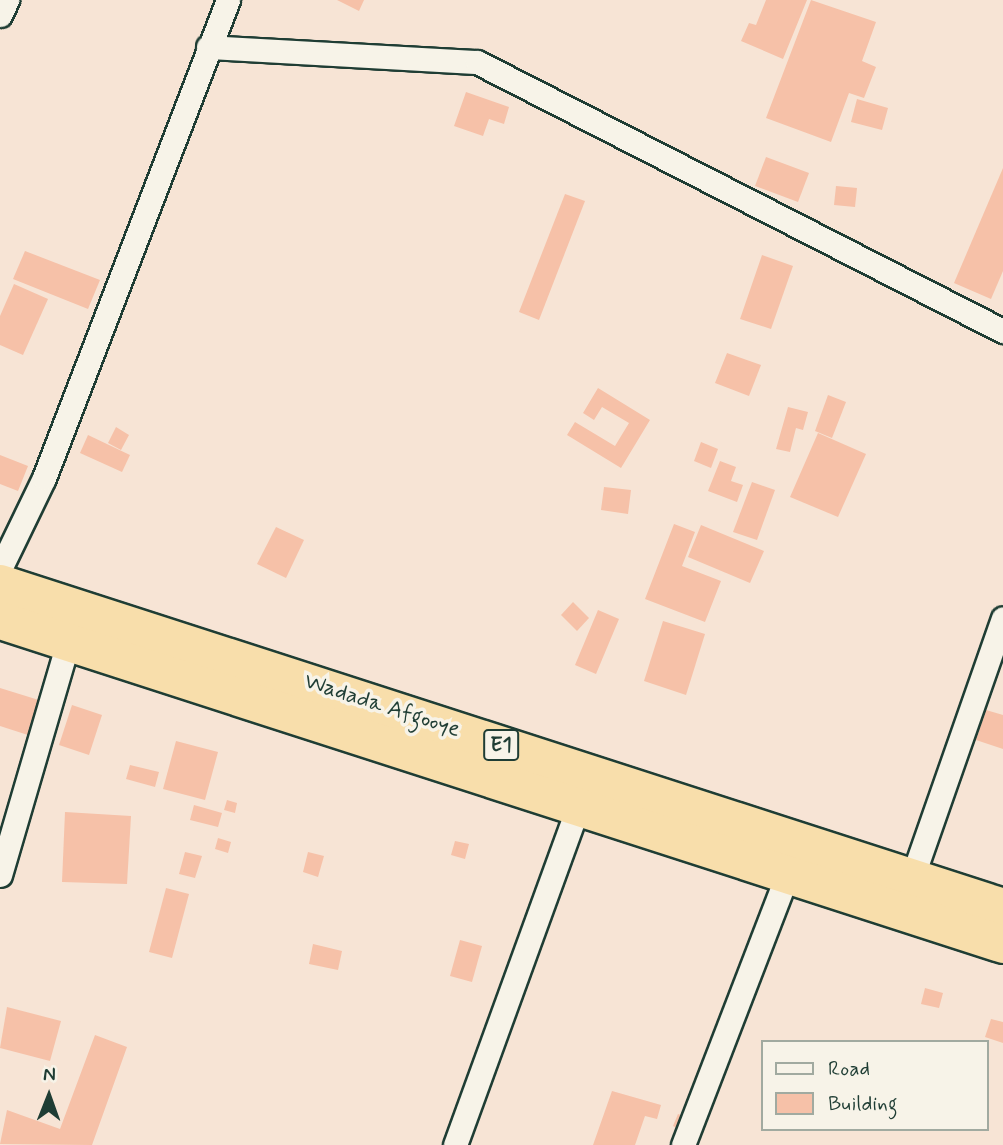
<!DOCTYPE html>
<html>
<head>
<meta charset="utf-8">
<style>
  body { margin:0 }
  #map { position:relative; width:1003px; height:1145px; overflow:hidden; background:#f7e4d5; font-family:Mynerve,sans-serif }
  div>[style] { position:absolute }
  .building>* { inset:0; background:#f6c1a8 }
  .roads { filter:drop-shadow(2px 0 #1f3d34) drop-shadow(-2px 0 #1f3d34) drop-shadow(0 2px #1f3d34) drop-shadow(0 -2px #1f3d34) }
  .minor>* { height:23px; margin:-11.5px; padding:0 11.5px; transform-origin:11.5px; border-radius:11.5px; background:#f7f3e8 }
  .trunk>* { height:37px; margin:-18.5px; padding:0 18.5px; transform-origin:18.5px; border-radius:18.5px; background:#f8deab }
  span { translate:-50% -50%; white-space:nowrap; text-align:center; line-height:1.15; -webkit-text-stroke:7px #f7f3e8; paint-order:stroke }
  .shield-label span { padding:2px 5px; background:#f7f3e8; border:2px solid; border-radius:5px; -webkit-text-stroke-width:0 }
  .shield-label { font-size:21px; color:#1f3d34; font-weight:700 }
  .street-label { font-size:23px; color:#1f3d34 }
  .legend { position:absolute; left:761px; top:1040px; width:228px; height:91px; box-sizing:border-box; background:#f7f3e8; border:2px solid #a1aaa0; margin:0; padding:9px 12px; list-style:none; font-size:21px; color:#1f3d34 }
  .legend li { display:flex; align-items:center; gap:14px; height:35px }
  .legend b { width:35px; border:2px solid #a1aaa0 }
  .north { position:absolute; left:14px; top:1061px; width:70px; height:70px; -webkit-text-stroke:5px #f7f3e8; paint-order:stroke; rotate:1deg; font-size:19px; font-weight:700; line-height:28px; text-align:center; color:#1f3d34 }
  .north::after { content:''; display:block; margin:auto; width:24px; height:32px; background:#1f3d34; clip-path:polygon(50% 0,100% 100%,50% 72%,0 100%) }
</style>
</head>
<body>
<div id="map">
  <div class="building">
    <div style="clip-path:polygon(337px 0,364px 0,359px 11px)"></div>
    <div style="clip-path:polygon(766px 0,807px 0,783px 59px,741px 41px,749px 23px,756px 25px)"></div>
    <div style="clip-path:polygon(811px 0,876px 22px,862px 61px,876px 67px,864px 98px,849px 93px,831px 142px,766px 118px)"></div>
    <div style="clip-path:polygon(466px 92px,509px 107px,504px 124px,489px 119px,483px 136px,454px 126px)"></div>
    <div style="clip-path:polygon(857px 99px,888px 108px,882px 130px,851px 122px)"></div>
    <div style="clip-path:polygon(766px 157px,809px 173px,798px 202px,755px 186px)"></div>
    <div style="clip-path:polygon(1003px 168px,1003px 271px,991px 299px,954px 283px)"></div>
    <div style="clip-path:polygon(836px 186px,857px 188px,855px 207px,834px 205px)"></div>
    <div style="clip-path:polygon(565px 194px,585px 201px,539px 320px,519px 312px)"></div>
    <div style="clip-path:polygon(25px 251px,100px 280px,88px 309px,13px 279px)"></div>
    <div style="clip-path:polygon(762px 255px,793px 266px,771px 329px,740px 319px)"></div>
    <div style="clip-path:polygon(14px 284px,48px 299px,23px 355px,0 345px,0 316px)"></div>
    <div style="clip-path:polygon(727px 353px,761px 365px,749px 396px,715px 383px)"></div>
    <div style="clip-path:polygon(598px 388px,650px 420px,621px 468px,567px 435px,575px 422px,615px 446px,629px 423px,602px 407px,594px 420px,583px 413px)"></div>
    <div style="clip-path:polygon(828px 395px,846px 402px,832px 438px,815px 431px)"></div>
    <div style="clip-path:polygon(788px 407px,808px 412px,803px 430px,796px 428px,790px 452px,776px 449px)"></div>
    <div style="clip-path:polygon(116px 427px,129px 435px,121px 450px,108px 443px)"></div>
    <div style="clip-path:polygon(818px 433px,866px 454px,838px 517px,790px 497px)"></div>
    <div style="clip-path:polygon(88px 435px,130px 455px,122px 472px,80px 453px)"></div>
    <div style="clip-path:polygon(701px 442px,718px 449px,711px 468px,694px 461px)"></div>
    <div style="clip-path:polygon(0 455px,28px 466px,18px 491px,0 484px)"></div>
    <div style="clip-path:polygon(720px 461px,736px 467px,731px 481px,743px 485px,737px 502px,708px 491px)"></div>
    <div style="clip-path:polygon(752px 482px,775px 490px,757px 540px,733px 532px)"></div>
    <div style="clip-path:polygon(604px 487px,631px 490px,628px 514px,601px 510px)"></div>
    <div style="clip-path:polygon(674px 524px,695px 532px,682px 566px,721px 581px,705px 622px,645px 599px)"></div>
    <div style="clip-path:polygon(701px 525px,764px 551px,750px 583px,688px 557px)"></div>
    <div style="clip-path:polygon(276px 527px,304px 540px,286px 578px,257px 564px)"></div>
    <div style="clip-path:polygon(573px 602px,589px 618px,577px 631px,561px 615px)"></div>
    <div style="clip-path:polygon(598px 610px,619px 619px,596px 674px,575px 665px)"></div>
    <div style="clip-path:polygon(663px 621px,705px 634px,686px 695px,644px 681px)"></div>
    <div style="clip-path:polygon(0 688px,42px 701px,31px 736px,0 726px)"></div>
    <div style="clip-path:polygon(72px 705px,102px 715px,89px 755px,59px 745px)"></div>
    <div style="clip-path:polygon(986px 710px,1003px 715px,1003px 749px,976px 740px)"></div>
    <div style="clip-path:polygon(176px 741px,218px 752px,205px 800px,163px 789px)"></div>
    <div style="clip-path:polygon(130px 765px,159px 772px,155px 787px,126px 779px)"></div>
    <div style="clip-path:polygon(227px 800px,237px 803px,235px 813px,224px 810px)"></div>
    <div style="clip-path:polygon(194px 805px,222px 813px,218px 827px,190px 820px)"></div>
    <div style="clip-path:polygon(65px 812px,131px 816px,127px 884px,62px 882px)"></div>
    <div style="clip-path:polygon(218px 838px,231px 842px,228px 853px,215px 849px)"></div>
    <div style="clip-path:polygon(455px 841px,469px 844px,465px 859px,451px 855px)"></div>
    <div style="clip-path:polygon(185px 852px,202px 856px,195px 878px,179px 874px)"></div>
    <div style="clip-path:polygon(308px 852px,324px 856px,318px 877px,303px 872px)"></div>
    <div style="clip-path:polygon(166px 888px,189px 894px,172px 958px,149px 952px)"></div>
    <div style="clip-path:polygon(460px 940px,482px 946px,472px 982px,450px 976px)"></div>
    <div style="clip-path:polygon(313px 944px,342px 951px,338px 970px,309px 964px)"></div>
    <div style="clip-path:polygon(925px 988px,943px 993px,939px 1008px,921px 1004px)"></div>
    <div style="clip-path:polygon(7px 1007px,61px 1021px,50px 1061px,0 1048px)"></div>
    <div style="clip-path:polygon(991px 1019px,1003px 1022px,1003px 1043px,985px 1037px)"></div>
    <div style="clip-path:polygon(95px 1035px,127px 1047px,92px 1145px,0 1144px,7px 1110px,60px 1129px)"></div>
    <div style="clip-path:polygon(612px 1091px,661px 1105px,657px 1119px,645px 1116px,635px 1145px,593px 1145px)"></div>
    <div style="clip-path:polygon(678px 1114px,688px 1118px,683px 1131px,673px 1126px)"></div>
  </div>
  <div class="roads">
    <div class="minor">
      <div style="left:0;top:15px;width:17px;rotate:-65deg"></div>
      <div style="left:208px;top:47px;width:269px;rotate:3.2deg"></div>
      <div style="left:477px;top:62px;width:591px;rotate:27.09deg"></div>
      <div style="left:0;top:569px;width:101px;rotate:-64.2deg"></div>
      <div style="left:44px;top:478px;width:512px;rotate:-68.95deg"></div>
      <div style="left:0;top:875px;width:243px;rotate:-73.7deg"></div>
      <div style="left:912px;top:878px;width:275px;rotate:-70.7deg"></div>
      <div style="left:455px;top:1145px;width:363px;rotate:-70deg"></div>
      <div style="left:683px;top:1145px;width:289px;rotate:-68.9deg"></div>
    </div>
    <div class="trunk">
      <div style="left:0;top:583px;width:1054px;rotate:17.9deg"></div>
      <div style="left:0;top:620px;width:1054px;rotate:17.9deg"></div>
    </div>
  </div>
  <div class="shield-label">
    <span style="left:501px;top:745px">E1</span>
  </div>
  <div class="street-label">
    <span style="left:382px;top:706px;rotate:18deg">Wadada Afgooye</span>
  </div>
  <ul class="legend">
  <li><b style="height:9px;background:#f7f3e8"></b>Road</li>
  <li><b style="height:19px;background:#f6c1a8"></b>Building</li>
  </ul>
  <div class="north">N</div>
</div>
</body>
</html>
